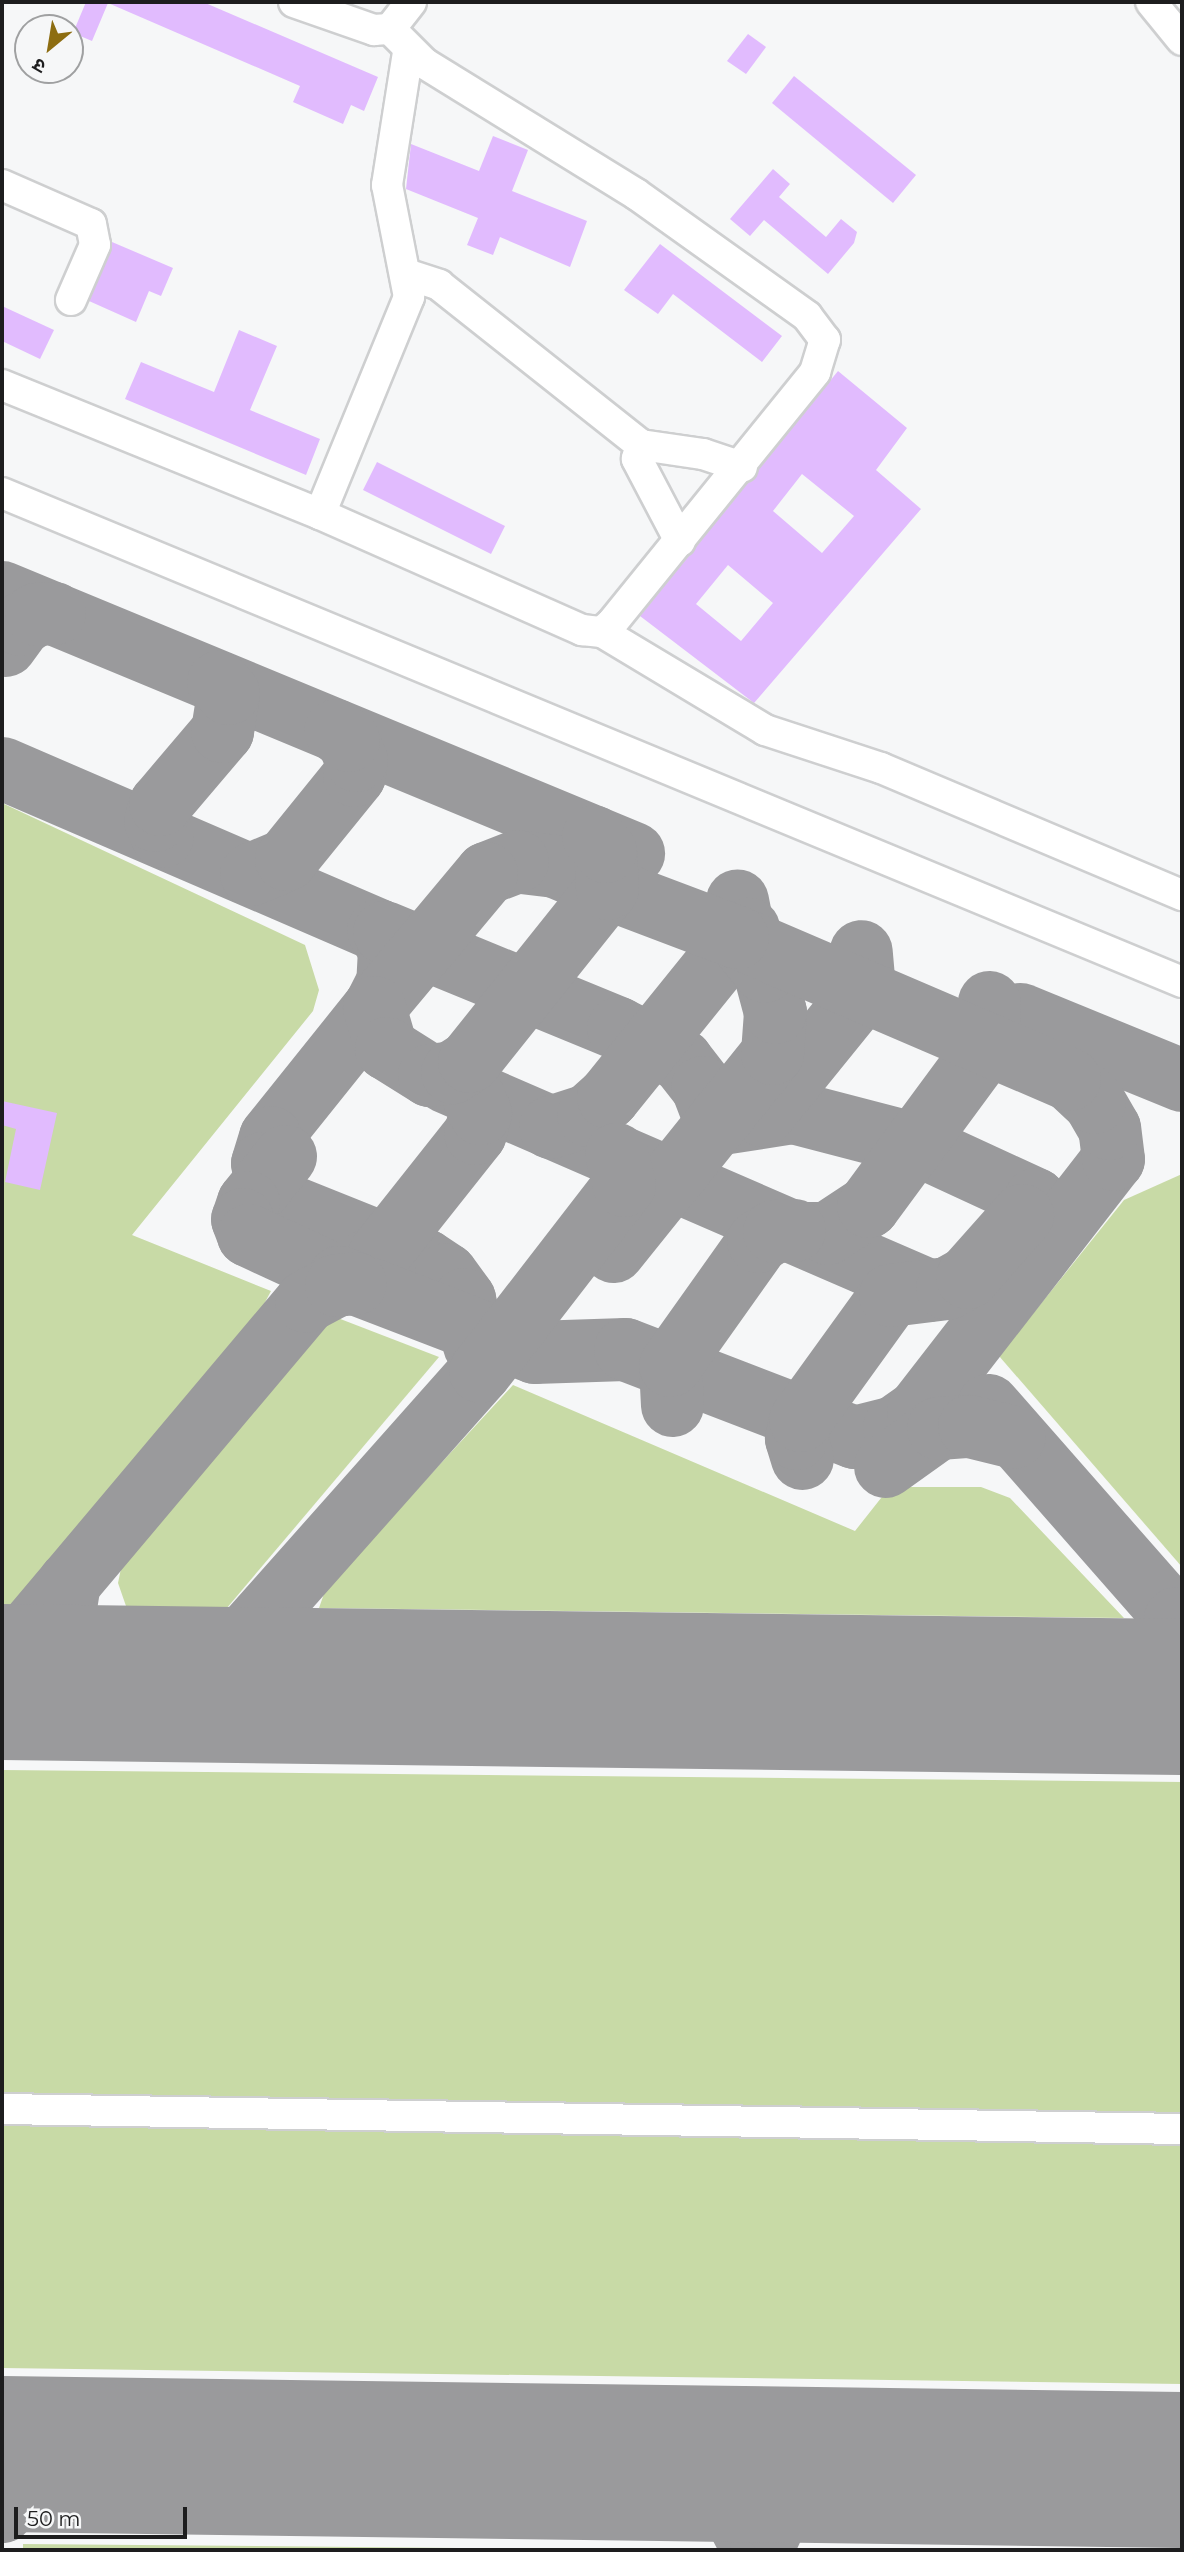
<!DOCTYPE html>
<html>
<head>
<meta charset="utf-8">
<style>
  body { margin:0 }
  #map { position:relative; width:1184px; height:2552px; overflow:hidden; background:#f6f7f8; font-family:Montserrat,"Noto Sans Devanagari",sans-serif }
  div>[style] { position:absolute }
  .green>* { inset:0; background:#c8daa6 }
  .taxiway>* { height:63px; margin:-31.5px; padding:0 31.5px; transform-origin:31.5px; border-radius:31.5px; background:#9a9a9c }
  .runway>* { height:156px; margin:-78px; padding:0 78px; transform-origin:78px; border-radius:78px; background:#9a9a9c }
  .building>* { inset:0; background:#e1bbfe }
  .roads { filter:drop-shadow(2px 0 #cecfd0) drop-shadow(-2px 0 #cecfd0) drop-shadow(0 2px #cecfd0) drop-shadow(0 -2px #cecfd0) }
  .minor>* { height:30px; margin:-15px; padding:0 15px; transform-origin:15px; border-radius:15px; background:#fff }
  span { translate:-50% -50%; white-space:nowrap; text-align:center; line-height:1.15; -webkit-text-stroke:7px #f6f7f8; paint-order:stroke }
  .frame { position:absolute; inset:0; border:4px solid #1d1d1e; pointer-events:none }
  .north { position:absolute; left:14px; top:14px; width:70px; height:70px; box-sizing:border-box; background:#f6f7f8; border:2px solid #9fa0a1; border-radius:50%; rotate:210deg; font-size:19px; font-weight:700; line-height:28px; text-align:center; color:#1d1d1e }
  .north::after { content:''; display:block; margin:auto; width:24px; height:32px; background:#8d6d11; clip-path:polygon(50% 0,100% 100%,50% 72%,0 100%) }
  .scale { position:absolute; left:14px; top:2507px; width:173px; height:32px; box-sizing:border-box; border:4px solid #1d1d1e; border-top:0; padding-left:9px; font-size:21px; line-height:24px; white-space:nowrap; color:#1d1d1e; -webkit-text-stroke:5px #f6f7f8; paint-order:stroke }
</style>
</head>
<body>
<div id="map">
  <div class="green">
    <div style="clip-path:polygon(2px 803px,305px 945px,319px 990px,313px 1011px,132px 1235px,271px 1291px,254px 1323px,20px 1606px,2px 1605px)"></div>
    <div style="clip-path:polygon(1182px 1174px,1182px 1567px,999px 1356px,1124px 1200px)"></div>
    <div style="clip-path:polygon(330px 1315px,439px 1357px,226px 1609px,126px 1606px,118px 1583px,124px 1554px)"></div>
    <div style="clip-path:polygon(513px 1385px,855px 1531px,885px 1493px,909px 1487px,981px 1487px,1010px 1498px,1124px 1618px,319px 1608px,326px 1588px)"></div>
    <div style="clip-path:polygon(2px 1770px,1182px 1782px,1182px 2116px,2px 2094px)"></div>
    <div style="clip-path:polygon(2px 2120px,1182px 2142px,1182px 2384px,2px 2368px)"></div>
    <div style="clip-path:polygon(23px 2544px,572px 2549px,656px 2550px,23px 2550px)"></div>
  </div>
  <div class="taxiway">
    <div style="left:2px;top:592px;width:683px;rotate:22.47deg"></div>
    <div style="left:5px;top:645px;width:26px;rotate:-54deg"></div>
    <div style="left:20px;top:624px;width:19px;rotate:-32deg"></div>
    <div style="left:36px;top:614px;width:18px;rotate:-3deg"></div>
    <div style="left:2px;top:768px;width:409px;rotate:23.3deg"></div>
    <div style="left:378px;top:930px;width:22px;rotate:60deg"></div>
    <div style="left:389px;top:949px;width:33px;rotate:93deg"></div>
    <div style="left:387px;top:982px;width:28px;rotate:117deg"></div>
    <div style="left:374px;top:1007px;width:166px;rotate:128.7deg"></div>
    <div style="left:270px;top:1137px;width:27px;rotate:107deg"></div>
    <div style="left:262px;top:1163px;width:20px;rotate:79deg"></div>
    <div style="left:266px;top:1183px;width:24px;rotate:54deg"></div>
    <div style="left:280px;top:1202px;width:156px;rotate:21.8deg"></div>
    <div style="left:425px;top:1260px;width:25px;rotate:34deg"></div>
    <div style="left:446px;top:1274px;width:31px;rotate:54deg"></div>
    <div style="left:464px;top:1299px;width:47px;rotate:77.7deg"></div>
    <div style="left:162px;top:836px;width:17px;rotate:-114deg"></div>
    <div style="left:155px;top:820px;width:17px;rotate:-73deg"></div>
    <div style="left:160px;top:804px;width:96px;rotate:-49.7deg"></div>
    <div style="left:222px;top:731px;width:38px;rotate:-81deg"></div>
    <div style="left:228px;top:693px;width:15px;rotate:-132deg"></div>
    <div style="left:251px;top:874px;width:38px;rotate:-23deg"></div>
    <div style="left:286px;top:859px;width:108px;rotate:-51deg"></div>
    <div style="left:354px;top:775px;width:15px;rotate:-82deg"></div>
    <div style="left:356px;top:760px;width:22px;rotate:-112deg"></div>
    <div style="left:348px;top:740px;width:16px;rotate:-142deg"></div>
    <div style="left:384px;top:932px;width:253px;rotate:22.3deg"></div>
    <div style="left:618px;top:1028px;width:71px;rotate:26.9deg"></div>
    <div style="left:681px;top:1060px;width:34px;rotate:52deg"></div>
    <div style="left:702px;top:1087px;width:40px;rotate:69deg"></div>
    <div style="left:716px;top:1124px;width:78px;rotate:-8.9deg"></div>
    <div style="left:793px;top:1112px;width:127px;rotate:14.6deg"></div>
    <div style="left:916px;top:1144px;width:131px;rotate:24.8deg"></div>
    <div style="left:1035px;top:1199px;width:37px;rotate:71deg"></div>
    <div style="left:1047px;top:1234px;width:26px;rotate:115deg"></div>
    <div style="left:1020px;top:1014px;width:175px;rotate:22.2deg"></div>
    <div style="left:445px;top:1081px;width:526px;rotate:23.4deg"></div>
    <div style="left:762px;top:1115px;width:162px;rotate:-51deg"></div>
    <div style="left:864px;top:989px;width:38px;rotate:-95deg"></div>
    <div style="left:550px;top:1127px;width:40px;rotate:-18deg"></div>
    <div style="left:588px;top:1115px;width:27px;rotate:-42deg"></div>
    <div style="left:608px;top:1097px;width:206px;rotate:-51.1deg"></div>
    <div style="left:737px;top:937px;width:16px;rotate:-76deg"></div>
    <div style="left:741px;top:921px;width:21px;rotate:-101deg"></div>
    <div style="left:285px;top:1156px;width:59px;rotate:128.8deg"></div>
    <div style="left:248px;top:1202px;width:18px;rotate:109deg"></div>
    <div style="left:242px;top:1219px;width:17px;rotate:69deg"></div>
    <div style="left:248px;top:1235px;width:100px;rotate:24.8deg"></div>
    <div style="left:339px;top:1277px;width:46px;rotate:-29.9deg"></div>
    <div style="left:379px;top:1254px;width:154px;rotate:-51.6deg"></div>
    <div style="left:475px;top:1133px;width:21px;rotate:-76deg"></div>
    <div style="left:480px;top:1113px;width:25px;rotate:-113deg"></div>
    <div style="left:801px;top:1233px;width:26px"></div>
    <div style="left:827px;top:1233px;width:49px;rotate:-33.4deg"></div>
    <div style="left:868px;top:1206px;width:202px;rotate:-53.6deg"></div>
    <div style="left:988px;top:1043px;width:41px;rotate:-88.6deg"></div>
    <div style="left:613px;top:1251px;width:254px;rotate:-51.2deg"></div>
    <div style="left:772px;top:1053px;width:41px;rotate:-85.8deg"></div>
    <div style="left:775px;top:1012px;width:42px;rotate:-105deg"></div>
    <div style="left:764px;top:971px;width:43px;rotate:-128.5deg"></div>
    <div style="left:737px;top:937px;width:14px;rotate:-36deg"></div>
    <div style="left:339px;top:1277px;width:209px;rotate:21deg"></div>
    <div style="left:534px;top:1352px;width:91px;rotate:-1.9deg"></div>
    <div style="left:625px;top:1349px;width:245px;rotate:21deg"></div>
    <div style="left:854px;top:1437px;width:41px;rotate:-14deg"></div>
    <div style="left:894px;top:1427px;width:29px;rotate:-35deg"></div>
    <div style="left:918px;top:1410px;width:318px;rotate:-52.2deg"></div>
    <div style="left:1113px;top:1159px;width:31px;rotate:-97deg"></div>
    <div style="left:1109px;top:1128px;width:30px;rotate:-120deg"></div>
    <div style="left:1094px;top:1102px;width:34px;rotate:-137deg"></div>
    <div style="left:1069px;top:1079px;width:361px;rotate:-156.8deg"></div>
    <div style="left:737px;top:937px;width:139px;rotate:-159.3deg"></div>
    <div style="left:607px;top:888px;width:56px;rotate:-157.1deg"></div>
    <div style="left:555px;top:866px;width:38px;rotate:-173deg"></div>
    <div style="left:517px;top:861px;width:33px;rotate:159deg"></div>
    <div style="left:486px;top:873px;width:175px;rotate:129.9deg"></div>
    <div style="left:374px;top:1007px;width:43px;rotate:73.7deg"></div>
    <div style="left:386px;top:1048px;width:51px;rotate:32.1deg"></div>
    <div style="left:429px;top:1075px;width:23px;rotate:-7deg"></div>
    <div style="left:452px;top:1072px;width:20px;rotate:-33deg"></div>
    <div style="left:469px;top:1061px;width:221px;rotate:-51.4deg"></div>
    <div style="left:607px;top:888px;width:37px;rotate:-93deg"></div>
    <div style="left:605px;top:851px;width:19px;rotate:-129deg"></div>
    <div style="left:672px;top:1405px;width:40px;rotate:-92.9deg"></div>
    <div style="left:670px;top:1365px;width:152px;rotate:-54.6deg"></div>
    <div style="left:758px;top:1241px;width:19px;rotate:-32deg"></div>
    <div style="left:774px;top:1231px;width:20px;rotate:-3deg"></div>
    <div style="left:988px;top:1405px;width:294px;rotate:48.7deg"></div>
    <div style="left:802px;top:1458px;width:21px;rotate:-107deg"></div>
    <div style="left:796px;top:1438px;width:18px;rotate:-77deg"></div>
    <div style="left:800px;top:1420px;width:154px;rotate:-54.2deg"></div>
    <div style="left:890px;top:1295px;width:57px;rotate:-7deg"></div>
    <div style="left:947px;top:1288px;width:23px;rotate:-29deg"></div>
    <div style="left:967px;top:1277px;width:83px;rotate:-48.4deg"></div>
    <div style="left:885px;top:1466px;width:65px;rotate:-35.6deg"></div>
    <div style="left:938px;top:1428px;width:31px;rotate:-4deg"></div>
    <div style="left:969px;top:1426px;width:46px;rotate:13.7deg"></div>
    <div style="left:69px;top:1582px;width:30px;rotate:99deg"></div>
    <div style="left:64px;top:1612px;width:30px;rotate:76deg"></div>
    <div style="left:71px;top:1641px;width:27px;rotate:57deg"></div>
    <div style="left:86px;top:1664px;width:35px;rotate:35deg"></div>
    <div style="left:272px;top:1607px;width:17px;rotate:114deg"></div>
    <div style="left:265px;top:1623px;width:42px;rotate:79deg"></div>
    <div style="left:273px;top:1664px;width:20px;rotate:41deg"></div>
    <div style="left:288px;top:1677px;width:26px;rotate:21deg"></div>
    <div style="left:2px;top:1662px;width:472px;rotate:-49.9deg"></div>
    <div style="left:306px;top:1301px;width:34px;rotate:-28deg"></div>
    <div style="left:336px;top:1285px;width:19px;rotate:-6deg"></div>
    <div style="left:166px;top:1684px;width:61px;rotate:-25.3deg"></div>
    <div style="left:221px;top:1658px;width:27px;rotate:-42deg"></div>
    <div style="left:241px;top:1640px;width:360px;rotate:-48.4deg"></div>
    <div style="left:480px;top:1371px;width:235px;rotate:-52.3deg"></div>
    <div style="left:624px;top:1185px;width:32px;rotate:-104deg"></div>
    <div style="left:1081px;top:1696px;width:72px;rotate:-8deg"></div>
    <div style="left:1152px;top:1686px;width:43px;rotate:-48.8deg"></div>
    <div style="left:1180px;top:1654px;width:36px;rotate:-98deg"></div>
    <div style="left:666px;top:2463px;width:36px;rotate:16deg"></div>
    <div style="left:701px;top:2473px;width:31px;rotate:42deg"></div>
    <div style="left:724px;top:2494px;width:63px;rotate:62.6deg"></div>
    <div style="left:2px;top:2511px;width:56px;rotate:-50.1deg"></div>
    <div style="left:38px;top:2468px;width:31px;rotate:-22deg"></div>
    <div style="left:761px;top:2550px;width:31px;rotate:-65deg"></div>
    <div style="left:774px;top:2522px;width:30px;rotate:-50deg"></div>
    <div style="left:793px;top:2499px;width:65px;rotate:-30.5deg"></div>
  </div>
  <div class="runway">
    <div style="left:2px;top:1682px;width:1180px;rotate:0.73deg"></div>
    <div style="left:2px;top:2454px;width:1180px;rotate:0.78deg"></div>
  </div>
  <div class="building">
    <div style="clip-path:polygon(86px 2px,203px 2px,378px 77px,364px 111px,351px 105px,343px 124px,293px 102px,300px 86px,108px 3px,92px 41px,73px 33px)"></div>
    <div style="clip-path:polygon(748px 34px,766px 47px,746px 74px,727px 61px)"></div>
    <div style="clip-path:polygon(794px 76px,916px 175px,893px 203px,772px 103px)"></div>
    <div style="clip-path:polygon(493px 136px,528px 150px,512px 191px,587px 221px,570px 267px,500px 237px,493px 255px,467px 245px,478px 218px,406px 189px,411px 144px,479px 171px)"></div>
    <div style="clip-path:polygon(773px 169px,790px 184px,779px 197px,826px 237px,841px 219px,857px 232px,854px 243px,828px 274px,764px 220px,750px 236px,730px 219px)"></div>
    <div style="clip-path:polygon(112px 242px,173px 268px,161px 296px,149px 291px,136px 322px,89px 301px)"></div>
    <div style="clip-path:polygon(660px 244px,782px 336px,762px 362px,673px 294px,658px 314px,624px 290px)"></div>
    <div style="clip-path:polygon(2px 306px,54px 330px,40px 359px,2px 341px)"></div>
    <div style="clip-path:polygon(239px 330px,277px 346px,250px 410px,320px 439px,306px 475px,125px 399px,141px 362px,214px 392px)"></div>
    <div style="clip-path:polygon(evenodd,838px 371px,907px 428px,876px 470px,921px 509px,754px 703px,640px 616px,838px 371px,802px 474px,854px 516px,822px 553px,773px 511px,802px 474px,838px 371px,728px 565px,773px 603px,741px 641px,696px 604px,728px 565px)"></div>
    <div style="clip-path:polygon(377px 462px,505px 526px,491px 554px,363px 490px)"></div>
    <div style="clip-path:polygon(2px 1101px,57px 1113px,40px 1190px,5px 1182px,16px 1129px,2px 1125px)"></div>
  </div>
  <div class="roads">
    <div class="minor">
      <div style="left:294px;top:2px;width:85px;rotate:19.3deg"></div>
      <div style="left:374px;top:30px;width:16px;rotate:-4deg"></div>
      <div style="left:390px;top:29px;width:34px;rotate:-52deg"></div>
      <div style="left:1151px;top:2px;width:49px;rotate:50.8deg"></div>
      <div style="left:2px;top:185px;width:97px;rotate:23.7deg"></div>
      <div style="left:91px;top:224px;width:21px;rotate:79deg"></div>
      <div style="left:95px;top:245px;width:60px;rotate:113.6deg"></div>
      <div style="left:406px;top:274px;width:35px;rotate:18deg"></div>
      <div style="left:439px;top:285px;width:258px;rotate:38.4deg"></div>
      <div style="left:2px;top:385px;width:343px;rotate:22.1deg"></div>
      <div style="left:320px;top:514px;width:287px;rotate:23.9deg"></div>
      <div style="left:582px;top:630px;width:20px;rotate:6deg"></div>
      <div style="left:602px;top:632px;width:13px;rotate:-42deg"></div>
      <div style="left:612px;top:623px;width:323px;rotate:-51deg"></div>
      <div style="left:815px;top:372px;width:34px;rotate:-73deg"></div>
      <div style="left:825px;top:340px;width:30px;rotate:-127deg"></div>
      <div style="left:807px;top:316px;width:210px;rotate:-144.5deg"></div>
      <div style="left:636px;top:194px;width:249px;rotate:-148.3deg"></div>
      <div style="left:424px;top:63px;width:48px;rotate:-135deg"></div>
      <div style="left:2px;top:493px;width:1277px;rotate:22.51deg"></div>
      <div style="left:320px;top:514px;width:235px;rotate:-67.7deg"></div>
      <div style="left:409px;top:297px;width:114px;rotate:-101.1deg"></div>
      <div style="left:387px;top:185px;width:135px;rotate:-81deg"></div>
      <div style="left:680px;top:541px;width:93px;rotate:-117.7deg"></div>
      <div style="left:637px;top:459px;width:15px;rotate:-74deg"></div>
      <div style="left:641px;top:445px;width:63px;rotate:8.3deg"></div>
      <div style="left:703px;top:454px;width:41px;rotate:18.4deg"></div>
      <div style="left:602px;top:632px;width:190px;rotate:31deg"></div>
      <div style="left:765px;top:730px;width:122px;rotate:18.1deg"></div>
      <div style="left:881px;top:768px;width:327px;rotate:22.9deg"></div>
      <div style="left:2px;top:2109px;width:1180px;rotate:0.97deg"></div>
    </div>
  </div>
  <div class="frame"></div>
  <div class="north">उ</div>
  <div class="scale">50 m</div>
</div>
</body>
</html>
